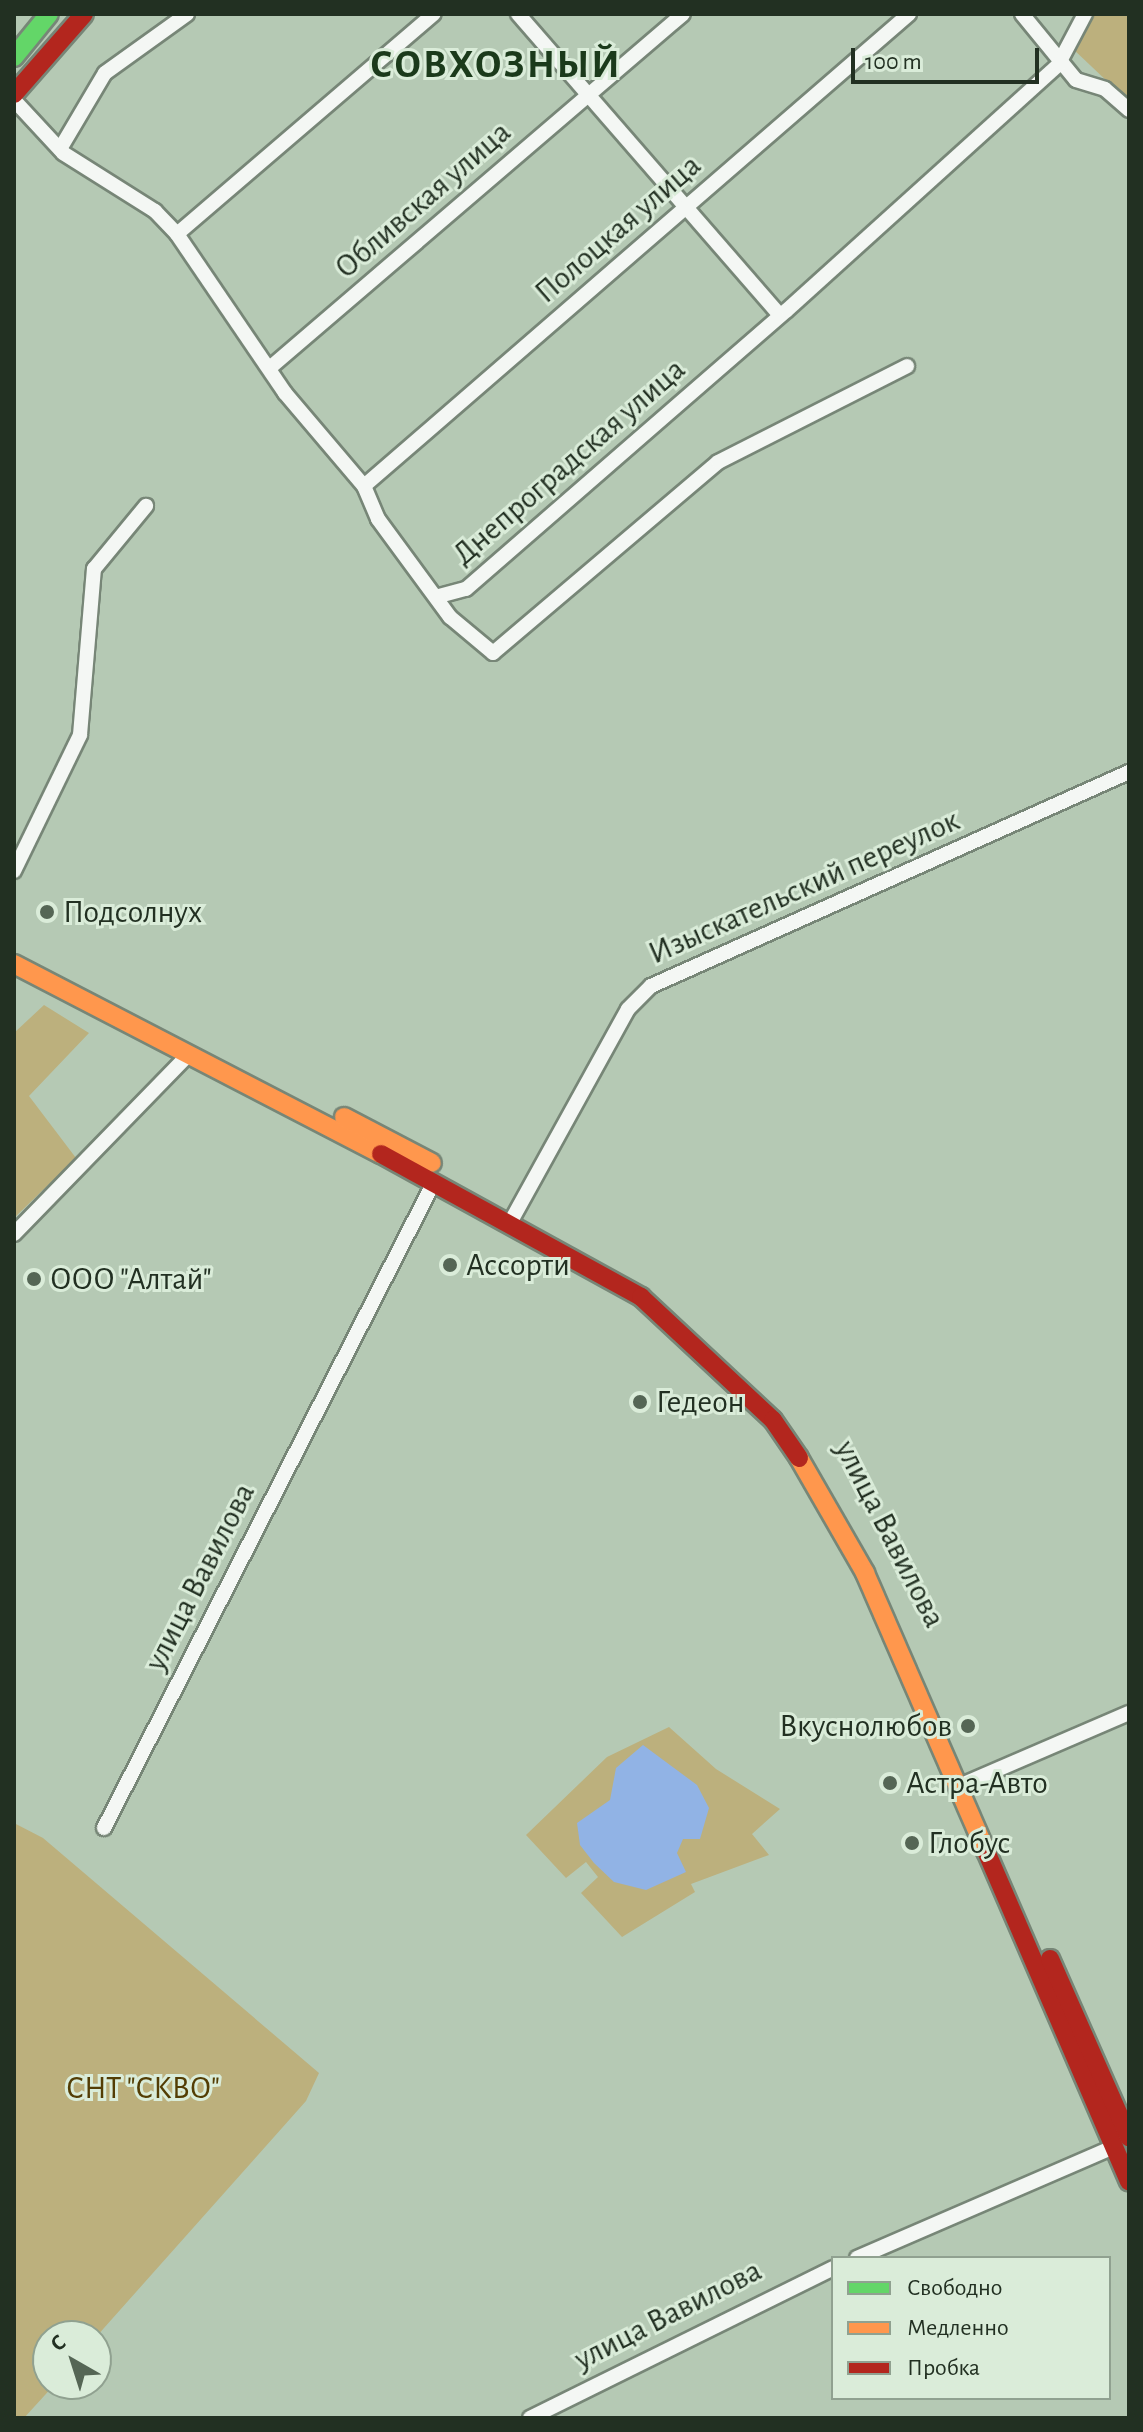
<!DOCTYPE html>
<html>
<head>
<meta charset="utf-8">
<style>
  body { margin:0 }
  #map { position:relative; width:1143px; height:2432px; overflow:hidden; background:#b5c9b4; font-family:"Alegreya Sans",sans-serif }
  div>[style] { position:absolute }
  .green>* { inset:0; background:#bcb07d }
  .water>* { inset:0; background:#91b3e5 }
  .roads { filter:drop-shadow(2px 0 #778677) drop-shadow(-2px 0 #778677) drop-shadow(0 2px #778677) drop-shadow(0 -2px #778677) }
  .street>* { height:14px; margin:-7px; padding:0 7px; transform-origin:7px; border-radius:7px; background:#f4f7f4 }
  .fast>* { height:18px; margin:-9px; padding:0 9px; transform-origin:9px; border-radius:9px; background:#63d668 }
  .slow>* { height:18px; margin:-9px; padding:0 9px; transform-origin:9px; border-radius:9px; background:#ff974d }
  .jam>* { height:18px; margin:-9px; padding:0 9px; transform-origin:9px; border-radius:9px; background:#b3261e }
  .dots>* { width:22px; height:22px; translate:-50% -50%; box-sizing:border-box; border:4px solid #daecd9; border-radius:50% }
  span { translate:-50% -50%; white-space:nowrap; text-align:center; line-height:1.15; -webkit-text-stroke:6px #daecd9; paint-order:stroke }
  .street-label { font-size:32px; color:#223022 }
  .poi-label { font-size:32px; color:#223022 }
  .left { translate:0 -50%; text-align:left }
  .right { translate:-100% -50%; text-align:right }
  .park-label { font-size:32px; color:#533d04 }
  .district-label { font-size:40px; color:#1b3a1b; font-weight:700; letter-spacing:2px }
  .frame { position:absolute; inset:0; border:16px solid #223022; pointer-events:none }
  .legend { position:absolute; left:831px; top:2256px; width:280px; height:144px; box-sizing:border-box; background:#daecd9; border:2px solid #90a190; margin:0; padding:10px 14px; list-style:none; font-size:24px; color:#223022 }
  .legend li { display:flex; align-items:center; gap:16px; height:40px }
  .legend b { width:40px; border:2px solid #90a190 }
  .north { position:absolute; left:32px; top:2320px; width:80px; height:80px; box-sizing:border-box; background:#daecd9; border:2px solid #90a190; border-radius:50%; rotate:321deg; font-size:22px; font-weight:700; line-height:32px; text-align:center; color:#223022 }
  .north::after { content:''; display:block; margin:auto; width:28px; height:36px; background:#565; clip-path:polygon(50% 0,100% 100%,50% 72%,0 100%) }
  .scale { position:absolute; left:851px; top:48px; width:188px; height:36px; box-sizing:border-box; border:4px solid #223022; border-top:0; padding-left:10px; font-size:24px; line-height:28px; white-space:nowrap; color:#223022; -webkit-text-stroke:6px #daecd9; paint-order:stroke }
</style>
</head>
<body>
<div id="map">
  <div class="green">
    <div style="clip-path:polygon(1094px 14px,1129px 14px,1129px 102px,1072px 48px)"></div>
    <div style="clip-path:polygon(44px 1005px,89px 1033px,29px 1096px,76px 1158px,14px 1218px,14px 1033px)"></div>
    <div style="clip-path:polygon(669px 1727px,716px 1769px,780px 1809px,752px 1834px,769px 1855px,691px 1884px,695px 1892px,622px 1937px,581px 1893px,598px 1877px,586px 1862px,566px 1878px,526px 1835px,607px 1757px)"></div>
    <div style="clip-path:polygon(14px 1823px,43px 1838px,319px 2073px,306px 2101px,96px 2337px,48px 2336px,48px 2384px,55px 2384px,24px 2418px,14px 2418px)"></div>
  </div>
  <div class="water">
    <div style="clip-path:polygon(643px 1745px,697px 1785px,709px 1808px,700px 1839px,683px 1839px,677px 1853px,686px 1872px,646px 1890px,614px 1882px,594px 1863px,580px 1845px,577px 1823px,610px 1800px,616px 1768px)"></div>
  </div>
  <div class="roads">
    <div class="street">
      <div style="left:518px;top:14px;width:399px;rotate:49deg"></div>
      <div style="left:1022px;top:14px;width:85px;rotate:50.7deg"></div>
      <div style="left:1076px;top:80px;width:30px;rotate:17deg"></div>
      <div style="left:1105px;top:89px;width:32px;rotate:41deg"></div>
      <div style="left:14px;top:100px;width:72px;rotate:47.2deg"></div>
      <div style="left:63px;top:153px;width:109px;rotate:32.2deg"></div>
      <div style="left:155px;top:211px;width:32px;rotate:46deg"></div>
      <div style="left:177px;top:234px;width:192px;rotate:55.8deg"></div>
      <div style="left:285px;top:393px;width:122px;rotate:49.7deg"></div>
      <div style="left:364px;top:486px;width:36px;rotate:67deg"></div>
      <div style="left:378px;top:519px;width:122px;rotate:53.7deg"></div>
      <div style="left:450px;top:617px;width:56px;rotate:39.9deg"></div>
      <div style="left:493px;top:653px;width:295px;rotate:-40.3deg"></div>
      <div style="left:718px;top:462px;width:212px;rotate:-26.9deg"></div>
      <div style="left:60px;top:149px;width:88px;rotate:-59.4deg"></div>
      <div style="left:105px;top:73px;width:101px;rotate:-35.7deg"></div>
      <div style="left:177px;top:234px;width:338px;rotate:-40.6deg"></div>
      <div style="left:272px;top:366px;width:541px;rotate:-40.58deg"></div>
      <div style="left:364px;top:486px;width:721px;rotate:-40.89deg"></div>
      <div style="left:439px;top:596px;width:28px;rotate:-15deg"></div>
      <div style="left:466px;top:589px;width:425px;rotate:-41deg"></div>
      <div style="left:787px;top:310px;width:365px;rotate:-42.1deg"></div>
      <div style="left:1058px;top:65px;width:58px;rotate:-62.1deg"></div>
      <div style="left:14px;top:871px;width:151px;rotate:-64.1deg"></div>
      <div style="left:80px;top:735px;width:167px;rotate:-85.2deg"></div>
      <div style="left:94px;top:569px;width:82px;rotate:-50.5deg"></div>
      <div style="left:511px;top:1221px;width:242px;rotate:-61.1deg"></div>
      <div style="left:628px;top:1009px;width:33px;rotate:-45deg"></div>
      <div style="left:651px;top:986px;width:524px;rotate:-24.12deg"></div>
      <div style="left:14px;top:1234px;width:251px;rotate:-45.8deg"></div>
      <div style="left:957px;top:1787px;width:187px;rotate:-23.3deg"></div>
      <div style="left:104px;top:1828px;width:725px;rotate:-62.94deg"></div>
      <div style="left:857px;top:2258px;width:280px;rotate:-23.4deg"></div>
      <div style="left:530px;top:2418px;width:338px;rotate:-26.3deg"></div>
    </div>
    <div class="fast">
      <div style="left:14px;top:57px;width:55px;rotate:-50.9deg"></div>
    </div>
    <div class="slow">
      <div style="left:14px;top:964px;width:413px;rotate:27.4deg"></div>
      <div style="left:344px;top:1117px;width:99px;rotate:27.6deg"></div>
      <div style="left:799px;top:1458px;width:133px;rotate:60.1deg"></div>
      <div style="left:865px;top:1573px;width:303px;rotate:66.5deg"></div>
    </div>
    <div class="jam">
      <div style="left:14px;top:94px;width:106px;rotate:-48.8deg"></div>
      <div style="left:381px;top:1154px;width:297px;rotate:28.8deg"></div>
      <div style="left:641px;top:1297px;width:180px;rotate:43deg"></div>
      <div style="left:773px;top:1420px;width:46px;rotate:55.6deg"></div>
      <div style="left:986px;top:1851px;width:360px;rotate:66.6deg"></div>
      <div style="left:1050px;top:1959px;width:195px;rotate:66.1deg"></div>
    </div>
  </div>
  <div class="dots">
    <div style="left:47px;top:912px;background:#565"></div>
    <div style="left:450px;top:1265px;background:#565"></div>
    <div style="left:34px;top:1279px;background:#565"></div>
    <div style="left:640px;top:1402px;background:#565"></div>
    <div style="left:968px;top:1726px;background:#565"></div>
    <div style="left:890px;top:1783px;background:#565"></div>
    <div style="left:912px;top:1843px;background:#565"></div>
  </div>
  <div class="street-label">
    <span style="left:423px;top:200px;rotate:-41deg">Обливская улица</span>
    <span style="left:618px;top:229px;rotate:-41deg">Полоцкая улица</span>
    <span style="left:569px;top:462px;rotate:-41deg">Днепроградская улица</span>
    <span style="left:804px;top:887px;rotate:-24deg">Изыскательский переулок</span>
    <span style="left:890px;top:1534px;rotate:63deg">улица Вавилова</span>
    <span style="left:200px;top:1577px;rotate:-63deg">улица Вавилова</span>
    <span style="left:668px;top:2315px;rotate:-27deg">улица Вавилова</span>
  </div>
  <div class="poi-label">
    <span class="left" style="left:63px;top:912px">Подсолнух</span>
    <span class="left" style="left:466px;top:1265px">Ассорти</span>
    <span class="left" style="left:50px;top:1279px">ООО "Алтай"</span>
    <span class="left" style="left:656px;top:1402px">Гедеон</span>
    <span class="right" style="left:952px;top:1726px">Вкуснолюбов</span>
    <span class="left" style="left:906px;top:1783px">Астра-Авто</span>
    <span class="left" style="left:928px;top:1843px">Глобус</span>
  </div>
  <div class="park-label">
    <span style="left:143px;top:2088px">СНТ "СКВО"</span>
  </div>
  <div class="district-label">
    <span style="left:496px;top:65px">СОВХОЗНЫЙ</span>
  </div>
  <div class="frame"></div>
  <ul class="legend">
  <li><b style="height:10px;background:#63d668"></b>Свободно</li>
  <li><b style="height:10px;background:#ff974d"></b>Медленно</li>
  <li><b style="height:10px;background:#b3261e"></b>Пробка</li>
  </ul>
  <div class="north">С</div>
  <div class="scale">100 m</div>
</div>
</body>
</html>
